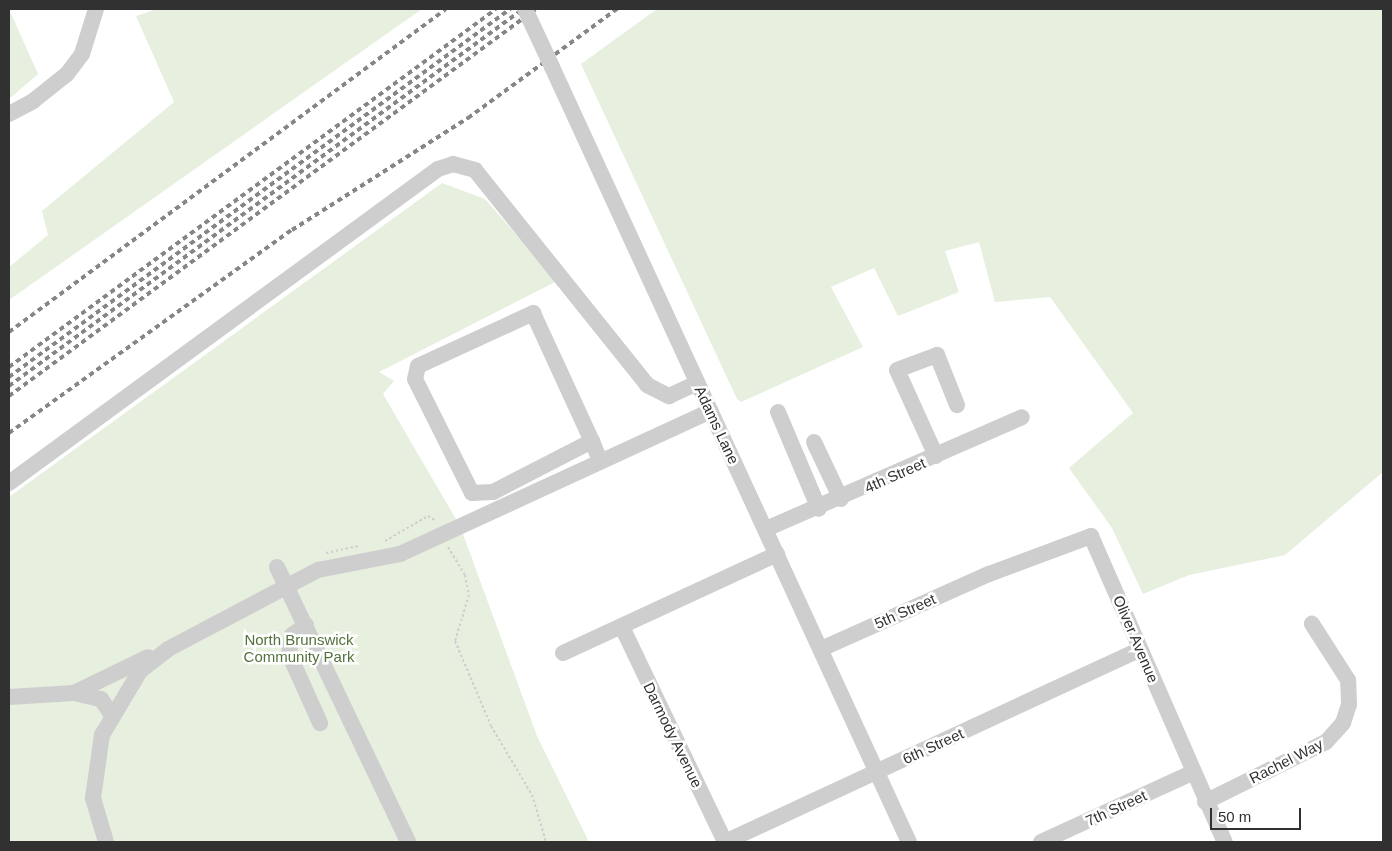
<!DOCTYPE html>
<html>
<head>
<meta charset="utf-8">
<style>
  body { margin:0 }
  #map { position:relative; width:1392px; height:851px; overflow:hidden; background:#fff; font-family:Arial,sans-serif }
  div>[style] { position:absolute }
  .green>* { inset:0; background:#e7efdf }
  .path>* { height:2px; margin-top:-1px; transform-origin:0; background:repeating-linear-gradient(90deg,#cecece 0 2.5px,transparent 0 5px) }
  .minor>* { height:16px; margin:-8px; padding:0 8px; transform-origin:8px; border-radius:8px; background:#cecece }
  .rail>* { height:4px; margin-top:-2px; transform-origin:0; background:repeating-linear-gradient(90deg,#868686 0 5px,transparent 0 9px) }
  .minor-bridge>* { height:16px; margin:-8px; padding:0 8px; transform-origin:8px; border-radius:8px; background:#cecece }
  span { translate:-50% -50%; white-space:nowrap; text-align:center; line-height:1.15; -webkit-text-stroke:5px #fff; paint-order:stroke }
  .street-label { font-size:15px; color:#313131 }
  .park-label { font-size:15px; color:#52713b }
  .frame { position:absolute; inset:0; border:10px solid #313131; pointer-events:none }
  .scale { position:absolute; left:1210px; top:808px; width:91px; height:22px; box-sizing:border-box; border:2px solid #313131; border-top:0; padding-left:6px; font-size:15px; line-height:18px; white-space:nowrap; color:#313131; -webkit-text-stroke:4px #fff; paint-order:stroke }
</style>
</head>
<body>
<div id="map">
  <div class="green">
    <div style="clip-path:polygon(9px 9px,38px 74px,9px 99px)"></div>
    <div style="clip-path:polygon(157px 9px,422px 9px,9px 300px,9px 267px,48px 235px,42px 211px,174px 102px,136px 16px)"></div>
    <div style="clip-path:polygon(657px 9px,1383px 9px,1383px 472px,1285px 555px,1189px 575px,1143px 594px,1112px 528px,1069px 468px,1133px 413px,1050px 297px,995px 302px,979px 242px,945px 251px,959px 292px,898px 316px,874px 268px,831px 287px,863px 347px,741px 402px,737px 399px,581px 64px)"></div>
    <div style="clip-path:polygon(442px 183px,485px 199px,557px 281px,379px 372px,394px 381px,383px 394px,460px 526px,537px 736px,589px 842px,9px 842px,9px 497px)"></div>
  </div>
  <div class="path">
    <div style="left:385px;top:541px;width:50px;rotate:-30.2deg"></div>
    <div style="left:428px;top:516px;width:9px;rotate:32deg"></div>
    <div style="left:448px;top:547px;width:33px;rotate:59deg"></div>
    <div style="left:465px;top:575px;width:20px;rotate:79deg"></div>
    <div style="left:469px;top:595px;width:48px;rotate:106.9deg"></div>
    <div style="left:455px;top:641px;width:92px;rotate:67deg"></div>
    <div style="left:491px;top:726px;width:80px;rotate:59.3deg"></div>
    <div style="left:532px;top:795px;width:49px;rotate:73.4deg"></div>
    <div style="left:326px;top:553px;width:33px;rotate:-12deg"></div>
  </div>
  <div class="minor">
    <div style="left:552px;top:67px;width:853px;rotate:65.27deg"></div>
    <div style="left:9px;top:114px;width:27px;rotate:-28deg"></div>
    <div style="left:33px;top:101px;width:43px;rotate:-38.5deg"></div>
    <div style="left:67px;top:74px;width:25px;rotate:-53deg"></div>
    <div style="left:82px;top:54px;width:47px;rotate:-72.7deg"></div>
    <div style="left:778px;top:412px;width:105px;rotate:67.1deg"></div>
    <div style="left:592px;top:441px;width:111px;rotate:152.7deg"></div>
    <div style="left:493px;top:492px;width:21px;rotate:177deg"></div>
    <div style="left:472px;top:493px;width:127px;rotate:-116.6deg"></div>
    <div style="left:415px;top:379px;width:13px;rotate:-77deg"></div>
    <div style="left:418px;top:366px;width:127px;rotate:-24.7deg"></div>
    <div style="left:533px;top:313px;width:141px;rotate:65.3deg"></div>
    <div style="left:592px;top:441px;width:22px;rotate:68deg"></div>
    <div style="left:814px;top:442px;width:63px;rotate:64.7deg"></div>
    <div style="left:936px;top:456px;width:94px;rotate:-114.4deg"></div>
    <div style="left:897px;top:370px;width:43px;rotate:-20.6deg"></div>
    <div style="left:937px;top:355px;width:54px;rotate:68.2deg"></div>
    <div style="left:9px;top:483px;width:532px;rotate:-36.2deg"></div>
    <div style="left:438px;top:169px;width:16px;rotate:-18deg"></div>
    <div style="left:453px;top:164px;width:23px;rotate:15deg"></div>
    <div style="left:475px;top:170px;width:275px;rotate:51.3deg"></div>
    <div style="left:647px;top:385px;width:25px;rotate:27deg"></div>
    <div style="left:669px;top:396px;width:31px;rotate:-25deg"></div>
    <div style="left:766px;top:529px;width:279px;rotate:-23.6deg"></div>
    <div style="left:277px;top:567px;width:305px;rotate:64.5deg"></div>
    <div style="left:306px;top:625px;width:17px;rotate:144deg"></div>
    <div style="left:292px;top:635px;width:19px;rotate:99deg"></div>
    <div style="left:289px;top:654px;width:76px;rotate:65.8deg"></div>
    <div style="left:622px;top:627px;width:238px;rotate:64.4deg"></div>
    <div style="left:821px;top:649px;width:184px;rotate:-24.1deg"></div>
    <div style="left:989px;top:574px;width:109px;rotate:-20.4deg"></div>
    <div style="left:1091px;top:536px;width:334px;rotate:66.4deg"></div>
    <div style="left:563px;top:653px;width:236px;rotate:-24.8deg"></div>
    <div style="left:74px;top:693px;width:28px;rotate:13deg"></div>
    <div style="left:101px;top:699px;width:18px;rotate:56deg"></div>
    <div style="left:9px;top:697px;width:65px;rotate:-3.5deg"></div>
    <div style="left:74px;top:693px;width:82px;rotate:-25.9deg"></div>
    <div style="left:1205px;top:802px;width:135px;rotate:-26.4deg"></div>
    <div style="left:1326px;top:742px;width:25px;rotate:-48deg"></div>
    <div style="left:1343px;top:723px;width:20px;rotate:-72deg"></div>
    <div style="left:1349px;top:704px;width:24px;rotate:-92deg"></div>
    <div style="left:1348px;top:680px;width:67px;rotate:-122.7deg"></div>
    <div style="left:106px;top:842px;width:46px;rotate:-106.5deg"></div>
    <div style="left:93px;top:798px;width:64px;rotate:-81.9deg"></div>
    <div style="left:102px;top:735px;width:74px;rotate:-59.3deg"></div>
    <div style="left:140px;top:671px;width:36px;rotate:-38deg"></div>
    <div style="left:168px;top:649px;width:170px;rotate:-27.8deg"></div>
    <div style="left:318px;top:570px;width:84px;rotate:-11deg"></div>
    <div style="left:400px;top:554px;width:342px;rotate:-24.7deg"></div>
    <div style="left:725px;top:842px;width:458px;rotate:-24.9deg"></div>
    <div style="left:1041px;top:842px;width:166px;rotate:-24.6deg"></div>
  </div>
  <div class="rail">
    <div style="left:9px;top:332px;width:543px;rotate:-36.47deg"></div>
    <div style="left:9px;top:367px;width:604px;rotate:-36.32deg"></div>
    <div style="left:9px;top:377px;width:622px;rotate:-36.3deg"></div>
    <div style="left:9px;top:386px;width:637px;rotate:-36.26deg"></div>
    <div style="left:9px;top:396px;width:654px;rotate:-36.29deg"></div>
    <div style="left:9px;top:433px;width:348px;rotate:-35.7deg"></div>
    <div style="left:292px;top:230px;width:209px;rotate:-32.5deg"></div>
    <div style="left:468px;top:118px;width:185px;rotate:-36.2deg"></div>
  </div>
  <div class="minor-bridge">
    <div style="left:525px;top:9px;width:64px;rotate:65deg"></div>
  </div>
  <div class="street-label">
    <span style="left:717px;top:425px;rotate:65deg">Adams Lane</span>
    <span style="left:895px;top:475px;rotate:-24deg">4th Street</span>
    <span style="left:905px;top:611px;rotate:-24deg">5th Street</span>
    <span style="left:1136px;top:639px;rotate:67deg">Oliver Avenue</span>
    <span style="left:673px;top:735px;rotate:64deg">Darmody Avenue</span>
    <span style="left:933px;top:746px;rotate:-25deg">6th Street</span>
    <span style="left:1286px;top:761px;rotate:-27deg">Rachel Way</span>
    <span style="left:1116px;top:808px;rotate:-25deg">7th Street</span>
  </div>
  <div class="park-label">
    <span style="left:299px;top:648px">North Brunswick<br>Community Park</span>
  </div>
  <div class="frame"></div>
  <div class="scale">50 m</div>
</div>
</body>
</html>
